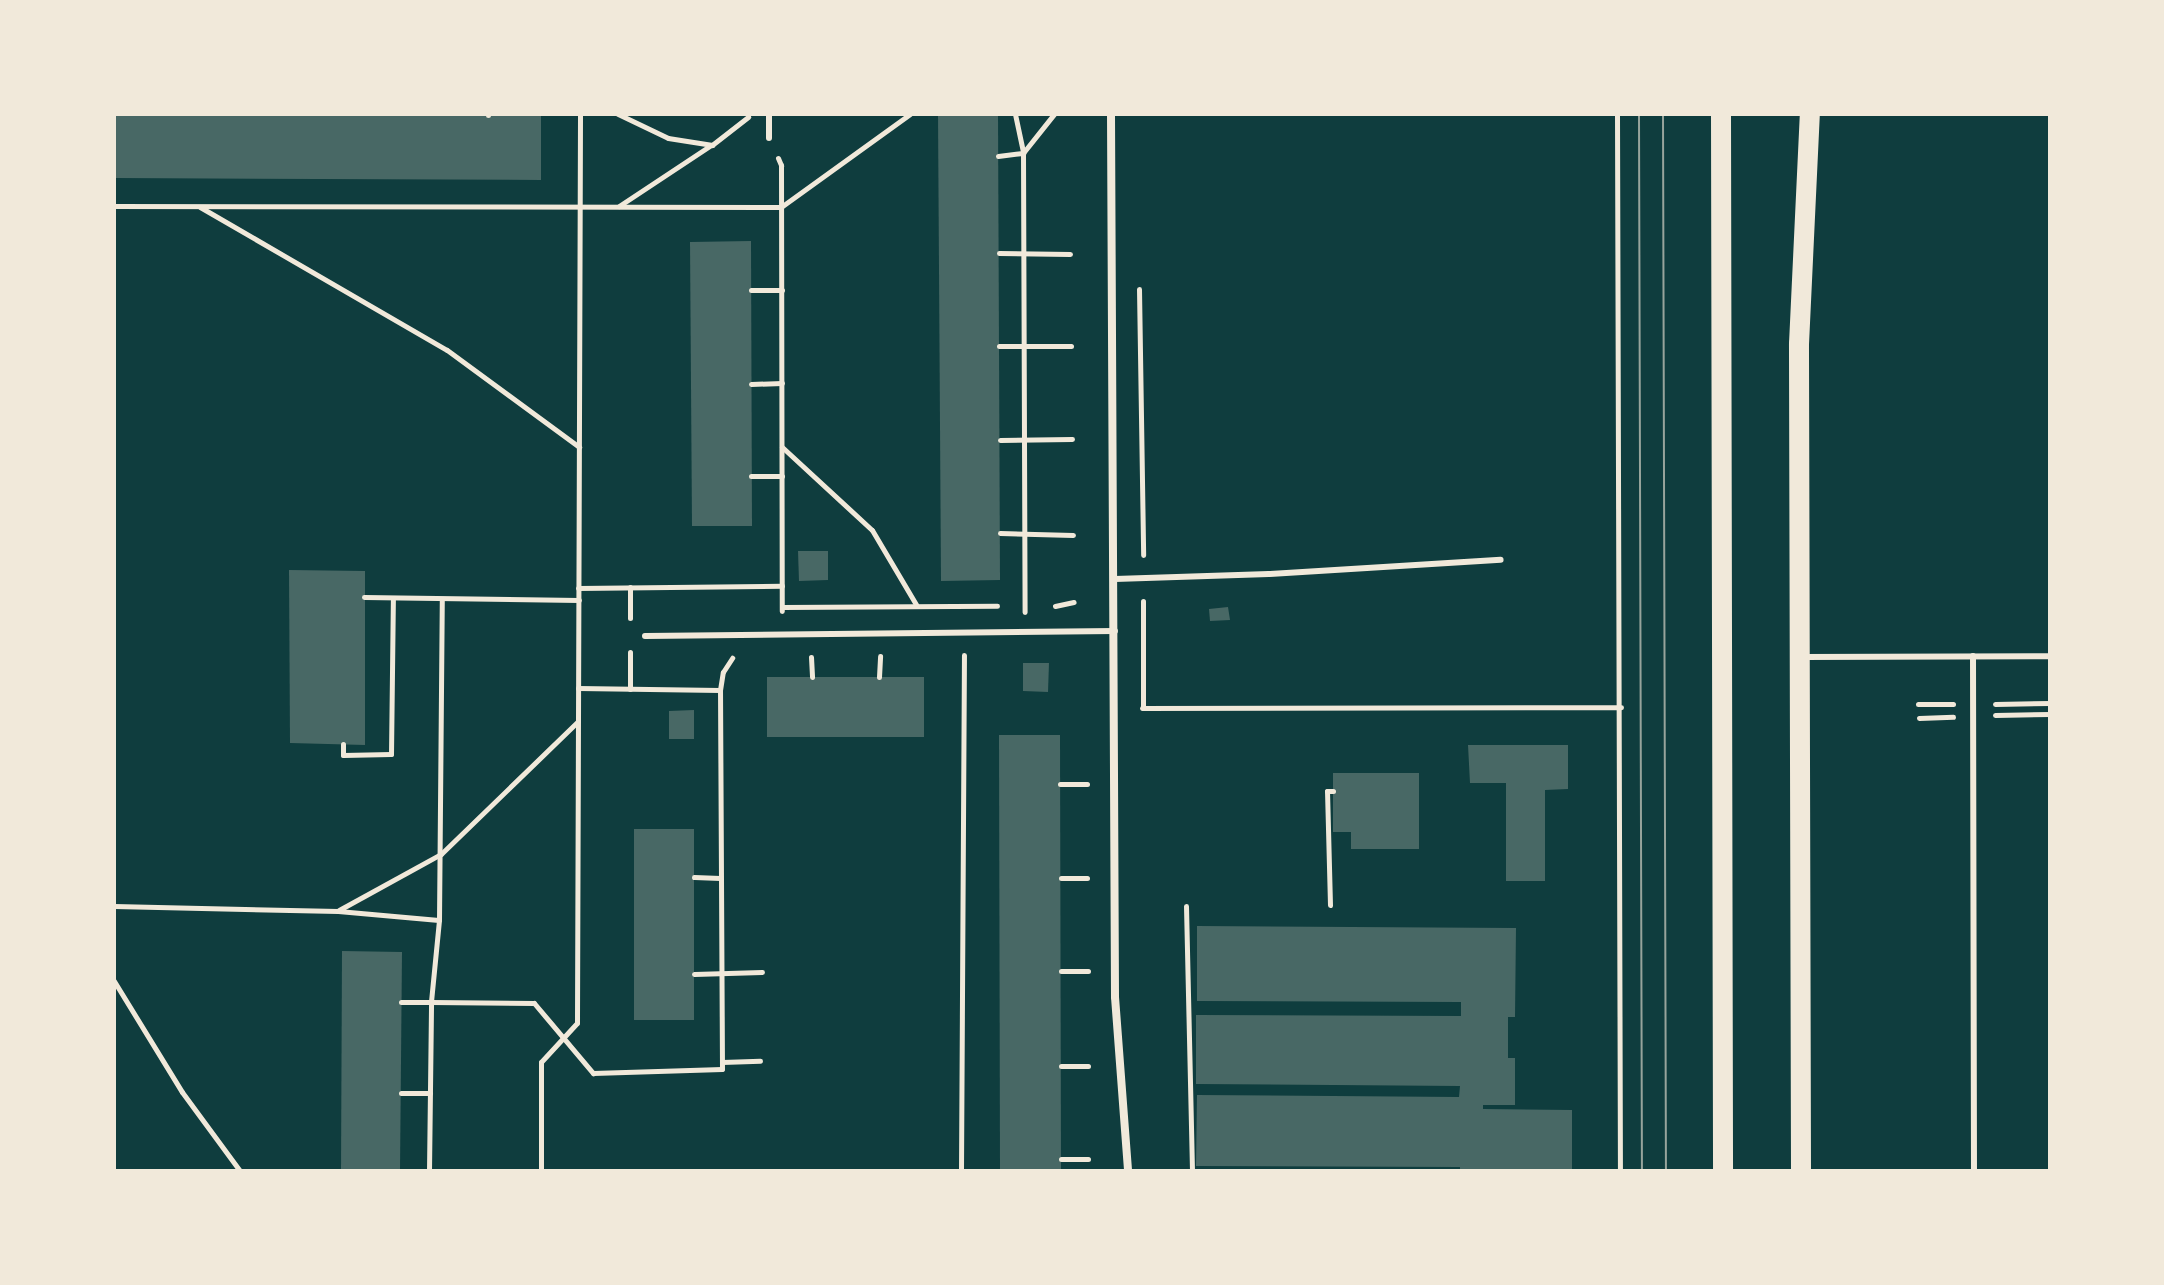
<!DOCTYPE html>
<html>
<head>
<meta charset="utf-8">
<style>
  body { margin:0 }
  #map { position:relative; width:2164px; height:1285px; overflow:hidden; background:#0f3d3e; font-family:Georgia,serif }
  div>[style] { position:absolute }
  .building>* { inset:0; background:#486865 }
  .path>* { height:5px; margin:-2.5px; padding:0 2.5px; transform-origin:2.5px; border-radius:2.5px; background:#f1e9da }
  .service>* { height:6px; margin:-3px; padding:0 3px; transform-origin:3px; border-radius:3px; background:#f1e9da }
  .minor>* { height:8px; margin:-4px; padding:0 4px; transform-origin:4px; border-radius:4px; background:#f1e9da }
  .primary>* { height:20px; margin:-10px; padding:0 10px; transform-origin:10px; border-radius:10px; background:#f1e9da }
  .tram>* { height:2px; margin:-1px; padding:0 1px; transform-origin:1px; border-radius:1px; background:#97a49c }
  span { translate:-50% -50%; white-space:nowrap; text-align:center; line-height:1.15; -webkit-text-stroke:8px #f1e9da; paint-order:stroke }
  .frame { position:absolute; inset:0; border:116px solid #f1e9da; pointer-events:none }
</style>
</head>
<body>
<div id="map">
  <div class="building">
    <div style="clip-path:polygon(115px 114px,541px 115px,541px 180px,115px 178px)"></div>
    <div style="clip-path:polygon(938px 114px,998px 114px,1000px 580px,941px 581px)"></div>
    <div style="clip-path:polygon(751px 241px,752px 526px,692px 526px,690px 242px)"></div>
    <div style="clip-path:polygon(798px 551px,828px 551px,828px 580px,799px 581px)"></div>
    <div style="clip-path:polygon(289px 570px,365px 571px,365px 745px,290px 743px)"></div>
    <div style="clip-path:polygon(1228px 607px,1230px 620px,1210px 621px,1209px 609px)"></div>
    <div style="clip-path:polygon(1023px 663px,1049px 663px,1048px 692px,1023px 691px)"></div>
    <div style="clip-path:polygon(767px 677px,924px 677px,924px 737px,767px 737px)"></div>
    <div style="clip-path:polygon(694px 710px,694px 739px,669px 739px,669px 711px)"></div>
    <div style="clip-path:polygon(999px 735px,1060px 735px,1061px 1171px,1000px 1171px)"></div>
    <div style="clip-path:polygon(1468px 745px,1568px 745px,1568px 789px,1545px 790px,1545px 881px,1506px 881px,1506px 783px,1470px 783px)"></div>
    <div style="clip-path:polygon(1333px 773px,1419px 773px,1419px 849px,1351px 849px,1351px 832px,1333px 832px)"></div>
    <div style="clip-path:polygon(634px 829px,694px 829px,694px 1020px,634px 1020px)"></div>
    <div style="clip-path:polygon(1197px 926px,1516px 928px,1515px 1017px,1508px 1017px,1508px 1058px,1515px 1058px,1515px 1105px,1483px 1105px,1483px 1109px,1572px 1110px,1572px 1169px,1460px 1171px,1460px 1167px,1196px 1166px,1197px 1095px,1459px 1097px,1460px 1086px,1196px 1084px,1196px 1015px,1461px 1016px,1461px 1002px,1197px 1001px)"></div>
    <div style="clip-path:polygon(342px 951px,402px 952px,400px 1171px,341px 1171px)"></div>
  </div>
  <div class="path">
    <div style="left:488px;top:114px;width:1px;rotate:90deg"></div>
    <div style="left:618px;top:114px;width:55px;rotate:25.6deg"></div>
    <div style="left:668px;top:138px;width:45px;rotate:9deg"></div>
    <div style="left:712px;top:145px;width:46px;rotate:-37.9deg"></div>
    <div style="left:1015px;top:114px;width:40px;rotate:78deg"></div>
    <div style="left:1023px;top:153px;width:459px;rotate:89.8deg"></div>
    <div style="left:1617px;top:114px;width:1057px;rotate:89.84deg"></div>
    <div style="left:998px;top:156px;width:25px;rotate:-7deg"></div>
    <div style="left:1023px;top:153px;width:50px;rotate:-51.5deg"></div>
    <div style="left:778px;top:158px;width:8px;rotate:67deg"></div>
    <div style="left:781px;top:165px;width:446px;rotate:89.9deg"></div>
    <div style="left:114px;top:206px;width:667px;rotate:0.09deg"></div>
    <div style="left:781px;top:207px;width:159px;rotate:-35.8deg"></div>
    <div style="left:619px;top:206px;width:110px;rotate:-33.5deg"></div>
    <div style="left:200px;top:207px;width:285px;rotate:30.1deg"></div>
    <div style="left:447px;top:350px;width:164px;rotate:36.3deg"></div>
    <div style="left:999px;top:253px;width:71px;rotate:0.8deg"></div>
    <div style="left:1139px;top:289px;width:266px;rotate:89.1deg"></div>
    <div style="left:751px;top:290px;width:31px"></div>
    <div style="left:999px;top:346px;width:72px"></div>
    <div style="left:751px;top:384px;width:31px;rotate:-2deg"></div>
    <div style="left:1000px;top:440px;width:72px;rotate:-0.8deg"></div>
    <div style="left:782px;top:447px;width:122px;rotate:42.7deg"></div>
    <div style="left:872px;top:530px;width:88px;rotate:59.4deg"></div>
    <div style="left:751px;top:476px;width:31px"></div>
    <div style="left:1000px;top:533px;width:73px;rotate:1.6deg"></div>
    <div style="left:630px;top:587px;width:31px;rotate:90deg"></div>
    <div style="left:578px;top:588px;width:204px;rotate:-0.6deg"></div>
    <div style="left:364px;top:597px;width:215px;rotate:0.8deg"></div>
    <div style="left:1143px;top:601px;width:107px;rotate:90deg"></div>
    <div style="left:1055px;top:606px;width:19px;rotate:-12deg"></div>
    <div style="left:782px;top:607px;width:215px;rotate:-0.3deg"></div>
    <div style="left:630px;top:652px;width:37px;rotate:90deg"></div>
    <div style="left:811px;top:657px;width:20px;rotate:87deg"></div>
    <div style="left:879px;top:677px;width:21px;rotate:-87deg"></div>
    <div style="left:720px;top:690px;width:18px;rotate:-81deg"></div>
    <div style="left:723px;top:672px;width:17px;rotate:-57deg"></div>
    <div style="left:1918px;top:704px;width:35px"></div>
    <div style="left:1995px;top:704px;width:55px;rotate:-1deg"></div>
    <div style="left:1142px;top:708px;width:479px;rotate:-0.1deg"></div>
    <div style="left:1995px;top:715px;width:55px;rotate:-1deg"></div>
    <div style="left:1919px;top:718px;width:34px;rotate:-2deg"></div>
    <div style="left:343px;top:744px;width:11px;rotate:90deg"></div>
    <div style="left:343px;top:755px;width:48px;rotate:-1.2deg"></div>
    <div style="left:391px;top:754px;width:156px;rotate:-89.3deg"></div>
    <div style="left:1060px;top:784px;width:27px"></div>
    <div style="left:694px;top:877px;width:26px;rotate:2deg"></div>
    <div style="left:1061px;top:878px;width:26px"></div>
    <div style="left:1330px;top:905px;width:114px;rotate:-91.5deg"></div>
    <div style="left:1327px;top:791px;width:6px"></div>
    <div style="left:114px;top:906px;width:224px;rotate:1.3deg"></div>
    <div style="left:338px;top:911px;width:101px;rotate:5.1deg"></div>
    <div style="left:439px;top:920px;width:82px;rotate:95.6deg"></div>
    <div style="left:431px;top:1002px;width:30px;rotate:180deg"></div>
    <div style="left:1186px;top:906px;width:265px;rotate:88.7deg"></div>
    <div style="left:339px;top:910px;width:116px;rotate:-28.8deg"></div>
    <div style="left:441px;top:854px;width:190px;rotate:-44.1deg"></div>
    <div style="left:439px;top:920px;width:321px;rotate:-89.5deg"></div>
    <div style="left:1061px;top:971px;width:27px"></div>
    <div style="left:694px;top:974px;width:68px;rotate:-1.7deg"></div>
    <div style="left:114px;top:981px;width:130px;rotate:58.5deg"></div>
    <div style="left:182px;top:1092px;width:98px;rotate:53.7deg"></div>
    <div style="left:722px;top:1062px;width:38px;rotate:-2deg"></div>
    <div style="left:1061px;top:1066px;width:27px"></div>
    <div style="left:401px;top:1093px;width:29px"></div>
    <div style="left:1061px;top:1159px;width:27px"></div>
    <div style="left:429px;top:1171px;width:169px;rotate:-89.3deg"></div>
    <div style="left:431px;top:1002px;width:103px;rotate:0.6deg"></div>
    <div style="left:534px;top:1003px;width:92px;rotate:49.9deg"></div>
    <div style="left:593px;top:1073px;width:129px;rotate:-1.8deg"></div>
    <div style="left:722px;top:1069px;width:379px;rotate:-90.3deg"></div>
    <div style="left:720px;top:690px;width:142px;rotate:-179.2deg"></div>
    <div style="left:541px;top:1171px;width:109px;rotate:-90deg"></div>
    <div style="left:541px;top:1062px;width:53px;rotate:-47.3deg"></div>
    <div style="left:577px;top:1023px;width:909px;rotate:-89.81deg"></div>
    <div style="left:961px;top:1171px;width:516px;rotate:-89.67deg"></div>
  </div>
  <div class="service">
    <div style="left:769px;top:114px;width:24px;rotate:90deg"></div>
    <div style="left:1115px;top:579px;width:154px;rotate:-1.9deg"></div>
    <div style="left:1269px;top:574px;width:232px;rotate:-3.5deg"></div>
    <div style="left:645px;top:636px;width:470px;rotate:-0.6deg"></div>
    <div style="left:1973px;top:656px;width:515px;rotate:89.89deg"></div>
    <div style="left:1803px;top:657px;width:247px;rotate:-0.2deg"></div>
  </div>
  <div class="minor">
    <div style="left:1111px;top:114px;width:883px;rotate:89.74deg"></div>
    <div style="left:1115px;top:997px;width:174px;rotate:85.7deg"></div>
  </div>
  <div class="primary">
    <div style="left:1721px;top:114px;width:1057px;rotate:89.89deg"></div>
    <div style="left:1801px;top:1171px;width:827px;rotate:-90.14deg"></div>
    <div style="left:1799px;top:344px;width:230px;rotate:-87.3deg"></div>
  </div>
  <div class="tram">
    <div style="left:1639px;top:114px;width:1057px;rotate:89.84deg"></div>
    <div style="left:1663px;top:114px;width:1057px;rotate:89.84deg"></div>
  </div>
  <div class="frame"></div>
</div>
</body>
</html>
